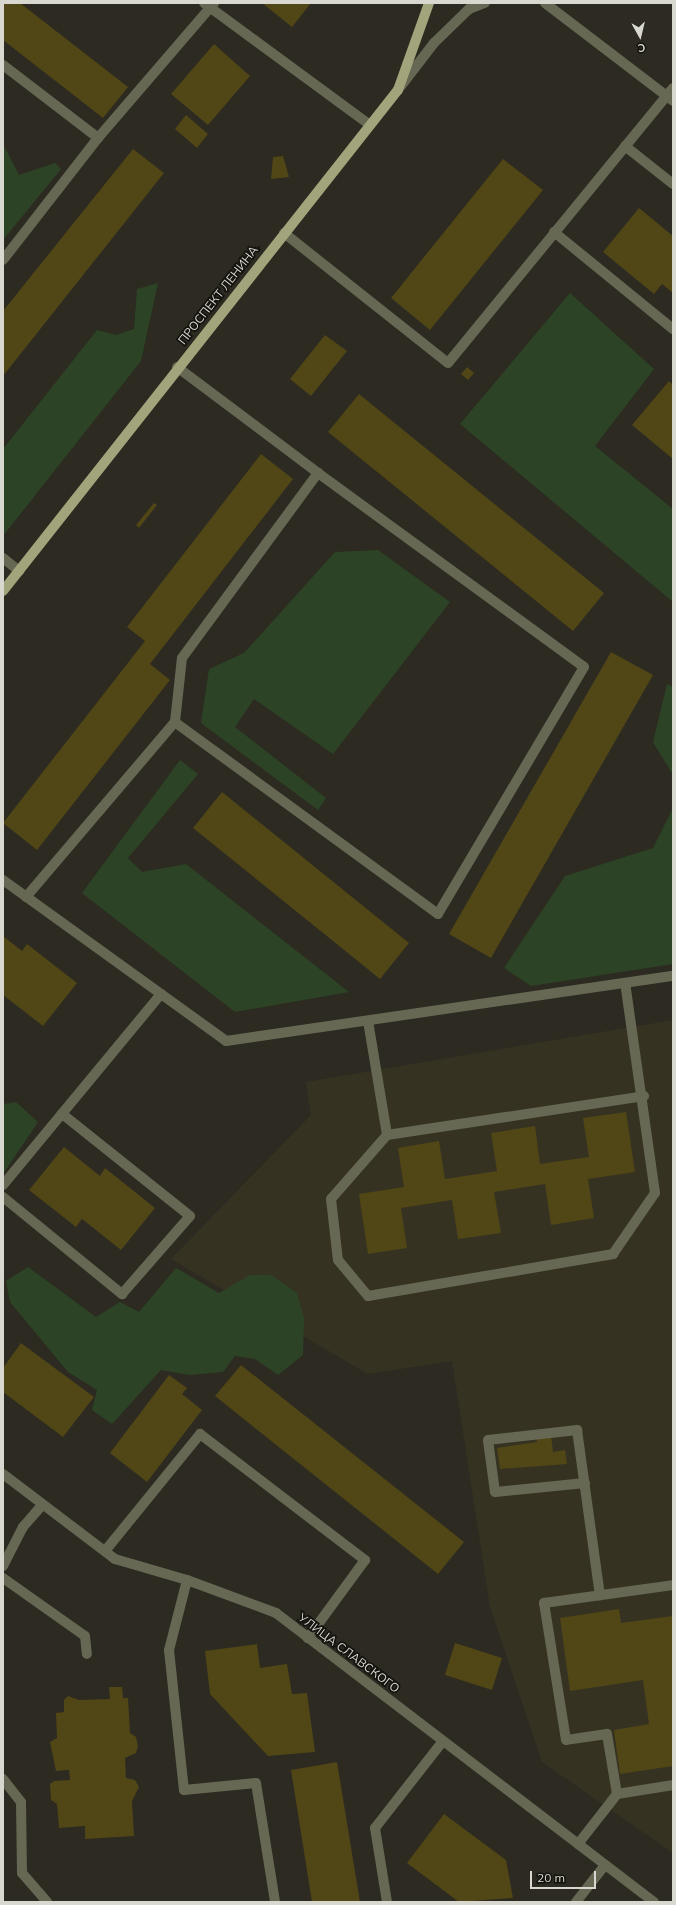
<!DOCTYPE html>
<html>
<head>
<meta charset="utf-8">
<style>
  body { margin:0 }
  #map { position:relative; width:676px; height:1905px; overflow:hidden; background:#2c2a21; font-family:Mulish,sans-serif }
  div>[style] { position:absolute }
  .built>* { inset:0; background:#363222 }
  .green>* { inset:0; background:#2c4425 }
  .building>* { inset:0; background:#514616 }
  .minor>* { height:10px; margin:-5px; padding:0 5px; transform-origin:5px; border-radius:5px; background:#666854 }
  .major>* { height:10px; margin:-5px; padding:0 5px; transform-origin:5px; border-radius:5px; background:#a2a47b }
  span { translate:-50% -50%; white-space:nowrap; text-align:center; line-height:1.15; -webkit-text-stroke:3.5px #14130e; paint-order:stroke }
  .street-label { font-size:12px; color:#d8d7d0 }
  .frame { position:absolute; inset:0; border:4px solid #d8d7d0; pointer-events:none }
  .north { position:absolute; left:620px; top:16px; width:40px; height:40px; -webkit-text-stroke:3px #14130e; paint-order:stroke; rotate:172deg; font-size:11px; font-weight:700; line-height:16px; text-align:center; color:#d8d7d0 }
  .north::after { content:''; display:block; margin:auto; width:14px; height:18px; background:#d8d7d0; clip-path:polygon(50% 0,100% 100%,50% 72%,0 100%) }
  .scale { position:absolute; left:530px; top:1871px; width:66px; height:18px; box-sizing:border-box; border:2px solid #d8d7d0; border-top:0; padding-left:5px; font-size:12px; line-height:14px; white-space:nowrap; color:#d8d7d0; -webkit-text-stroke:3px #14130e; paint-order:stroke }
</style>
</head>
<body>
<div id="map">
  <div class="built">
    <div style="clip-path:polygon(673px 1020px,673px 1853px,542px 1762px,490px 1607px,452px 1361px,368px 1374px,171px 1259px,311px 1115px,306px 1082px)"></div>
  </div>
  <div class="green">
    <div style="clip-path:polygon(3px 144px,19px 175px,55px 163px,61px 169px,3px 240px)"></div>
    <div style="clip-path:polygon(158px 283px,141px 361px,3px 536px,3px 449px,97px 330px,116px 335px,134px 329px,137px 289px)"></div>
    <div style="clip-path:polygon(570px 293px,654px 369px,595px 446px,673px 509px,673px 602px,460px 424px)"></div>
    <div style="clip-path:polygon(378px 550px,450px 602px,333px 754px,254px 699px,235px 727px,326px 798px,318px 810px,201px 723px,209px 669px,244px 653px,335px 552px)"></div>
    <div style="clip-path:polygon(667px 684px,673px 687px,673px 775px,653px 742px)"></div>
    <div style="clip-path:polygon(180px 760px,198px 774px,128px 858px,142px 872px,186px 864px,349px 992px,235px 1012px,82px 893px)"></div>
    <div style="clip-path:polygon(673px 808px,673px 964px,531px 986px,504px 968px,565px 876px,653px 848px)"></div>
    <div style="clip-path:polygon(16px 1102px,38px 1122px,3px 1174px,3px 1104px)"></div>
    <div style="clip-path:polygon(28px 1267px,96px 1317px,120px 1302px,139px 1312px,176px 1268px,219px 1293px,250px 1275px,271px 1275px,297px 1293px,304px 1318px,303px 1355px,278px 1375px,255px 1359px,235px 1356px,223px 1372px,189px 1375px,161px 1370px,112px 1424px,92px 1410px,97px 1390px,68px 1372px,10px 1302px,6px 1281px)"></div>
  </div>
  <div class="building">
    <div style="clip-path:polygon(3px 3px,20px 3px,128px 87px,103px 118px,3px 40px)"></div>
    <div style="clip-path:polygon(262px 3px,311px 3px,292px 27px)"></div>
    <div style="clip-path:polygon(214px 44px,250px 76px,208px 125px,171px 94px)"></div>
    <div style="clip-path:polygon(186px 115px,208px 134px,197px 148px,175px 129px)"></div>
    <div style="clip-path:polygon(133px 149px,164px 173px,3px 376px,3px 311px)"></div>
    <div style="clip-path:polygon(283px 156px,289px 177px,271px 179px,273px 157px)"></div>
    <div style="clip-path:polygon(503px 159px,543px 190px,430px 330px,391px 298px)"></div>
    <div style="clip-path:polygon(639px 208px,673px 236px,673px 293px,662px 284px,654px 294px,603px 252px)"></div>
    <div style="clip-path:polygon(325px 335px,347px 351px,311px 396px,290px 379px)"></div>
    <div style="clip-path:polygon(467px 367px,474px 373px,468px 380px,461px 374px)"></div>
    <div style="clip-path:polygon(669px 381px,673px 385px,673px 459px,632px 425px)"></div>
    <div style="clip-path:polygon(359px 394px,604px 593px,573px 631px,328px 432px)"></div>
    <div style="clip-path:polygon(261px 454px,293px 479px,150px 664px,170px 680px,37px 850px,3px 823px,145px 641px,127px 627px)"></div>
    <div style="clip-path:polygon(154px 503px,157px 505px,139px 528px,136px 525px)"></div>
    <div style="clip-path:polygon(611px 652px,653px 675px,491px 958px,449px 934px)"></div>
    <div style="clip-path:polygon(222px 792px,409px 943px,380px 979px,193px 828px)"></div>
    <div style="clip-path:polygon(3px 936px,22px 951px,27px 944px,77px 983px,43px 1026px,3px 995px)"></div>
    <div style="clip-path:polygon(626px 1112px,635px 1172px,588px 1179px,594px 1218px,551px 1225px,545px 1184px,494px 1192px,501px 1233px,458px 1239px,452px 1200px,401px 1208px,407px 1248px,368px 1254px,359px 1194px,404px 1187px,398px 1148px,439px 1141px,445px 1179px,497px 1171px,491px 1133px,535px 1126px,540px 1164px,589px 1157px,583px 1118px)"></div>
    <div style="clip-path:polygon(64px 1147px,100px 1176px,105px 1168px,155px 1208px,121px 1250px,82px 1219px,76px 1227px,29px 1190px)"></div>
    <div style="clip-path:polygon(21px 1343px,94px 1397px,63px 1437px,3px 1392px,3px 1368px)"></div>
    <div style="clip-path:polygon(241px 1365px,464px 1542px,438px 1574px,215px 1396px)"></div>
    <div style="clip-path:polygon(169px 1375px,187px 1388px,182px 1394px,202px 1410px,147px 1482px,110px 1453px)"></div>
    <div style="clip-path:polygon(551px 1435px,553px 1452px,565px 1450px,567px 1464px,500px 1469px,497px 1448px,537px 1442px,536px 1437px)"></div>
    <div style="clip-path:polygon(619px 1609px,621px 1623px,673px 1616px,673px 1766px,620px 1774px,614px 1730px,649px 1724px,643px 1680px,570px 1691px,560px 1618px)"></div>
    <div style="clip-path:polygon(455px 1643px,502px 1658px,492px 1690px,445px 1675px)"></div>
    <div style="clip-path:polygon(257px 1644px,260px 1668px,287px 1664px,292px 1694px,307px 1693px,315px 1752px,268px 1756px,210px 1694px,205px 1651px)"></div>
    <div style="clip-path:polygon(109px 1687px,122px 1687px,123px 1698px,128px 1698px,130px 1733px,136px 1737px,138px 1746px,136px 1753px,125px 1758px,126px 1778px,135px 1780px,139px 1787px,132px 1801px,134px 1836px,85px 1839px,85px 1826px,59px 1828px,57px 1804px,51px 1800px,50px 1784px,54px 1781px,70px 1780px,69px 1770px,56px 1771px,50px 1742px,57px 1738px,56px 1713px,64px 1712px,64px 1700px,68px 1696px,79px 1700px,110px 1699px)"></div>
    <div style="clip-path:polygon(337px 1762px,360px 1902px,312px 1902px,291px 1770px)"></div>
    <div style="clip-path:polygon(444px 1814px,506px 1860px,513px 1898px,459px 1902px,407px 1863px)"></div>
  </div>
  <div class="minor">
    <div style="left:204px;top:3px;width:206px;rotate:36.3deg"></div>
    <div style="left:545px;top:3px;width:161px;rotate:37.4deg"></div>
    <div style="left:3px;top:65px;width:120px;rotate:37.5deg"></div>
    <div style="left:98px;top:138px;width:178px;rotate:-49.3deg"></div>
    <div style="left:401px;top:86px;width:54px;rotate:-52.5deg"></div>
    <div style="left:434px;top:43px;width:49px;rotate:-44.2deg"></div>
    <div style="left:469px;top:9px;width:17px;rotate:-21deg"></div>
    <div style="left:625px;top:146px;width:61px;rotate:38.4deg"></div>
    <div style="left:554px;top:232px;width:154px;rotate:39.2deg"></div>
    <div style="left:284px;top:233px;width:209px;rotate:38.4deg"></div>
    <div style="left:448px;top:363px;width:355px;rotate:-50.7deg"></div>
    <div style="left:3px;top:260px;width:155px;rotate:-52.1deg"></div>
    <div style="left:177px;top:367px;width:176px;rotate:36.9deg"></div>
    <div style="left:3px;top:558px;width:21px;rotate:39deg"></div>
    <div style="left:3px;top:880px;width:275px;rotate:35.8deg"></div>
    <div style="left:226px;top:1041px;width:452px;rotate:-8.3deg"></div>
    <div style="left:26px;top:897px;width:230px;rotate:-49.6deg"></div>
    <div style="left:175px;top:722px;width:64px;rotate:-83.8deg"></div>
    <div style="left:182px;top:658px;width:230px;rotate:-53.7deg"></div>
    <div style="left:318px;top:473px;width:329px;rotate:36.1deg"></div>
    <div style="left:584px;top:667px;width:287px;rotate:120.6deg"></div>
    <div style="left:438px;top:914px;width:326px;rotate:-143.9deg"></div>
    <div style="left:368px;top:1021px;width:116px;rotate:80.5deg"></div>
    <div style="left:387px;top:1135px;width:85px;rotate:131.2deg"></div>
    <div style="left:331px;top:1199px;width:61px;rotate:83.5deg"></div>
    <div style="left:338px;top:1260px;width:47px;rotate:50.2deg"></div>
    <div style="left:368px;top:1296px;width:249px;rotate:-9.7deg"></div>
    <div style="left:613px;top:1254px;width:74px;rotate:-55.5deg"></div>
    <div style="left:655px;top:1193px;width:212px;rotate:-98.1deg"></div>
    <div style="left:387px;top:1135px;width:260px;rotate:-8.6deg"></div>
    <div style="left:3px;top:1185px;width:248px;rotate:-50.4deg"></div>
    <div style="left:3px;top:1197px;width:154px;rotate:39.2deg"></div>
    <div style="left:122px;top:1294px;width:103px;rotate:-48.9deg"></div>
    <div style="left:190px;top:1216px;width:164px;rotate:-141.4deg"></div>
    <div style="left:3px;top:1474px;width:141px;rotate:37.2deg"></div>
    <div style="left:115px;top:1559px;width:75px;rotate:16.3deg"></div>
    <div style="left:187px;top:1580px;width:95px;rotate:20.3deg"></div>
    <div style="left:276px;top:1613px;width:476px;rotate:37.4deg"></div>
    <div style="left:585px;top:1483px;width:90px;rotate:174.3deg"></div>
    <div style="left:495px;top:1492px;width:52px;rotate:-97.7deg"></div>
    <div style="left:488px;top:1440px;width:90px;rotate:-6.4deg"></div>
    <div style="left:577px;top:1430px;width:167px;rotate:82.1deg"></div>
    <div style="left:105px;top:1551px;width:151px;rotate:-50.9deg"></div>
    <div style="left:200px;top:1434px;width:208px;rotate:37.4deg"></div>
    <div style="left:365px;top:1560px;width:97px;rotate:126.2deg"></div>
    <div style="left:3px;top:1566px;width:44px;rotate:-62.9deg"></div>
    <div style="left:23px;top:1527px;width:30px;rotate:-49deg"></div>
    <div style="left:3px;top:1578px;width:100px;rotate:35.3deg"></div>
    <div style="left:85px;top:1636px;width:18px;rotate:84deg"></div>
    <div style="left:187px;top:1580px;width:72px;rotate:104.4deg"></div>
    <div style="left:169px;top:1650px;width:141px;rotate:83.9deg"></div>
    <div style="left:184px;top:1790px;width:72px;rotate:-5.6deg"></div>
    <div style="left:256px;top:1783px;width:121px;rotate:80.9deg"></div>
    <div style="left:3px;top:1779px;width:29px;rotate:52deg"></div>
    <div style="left:21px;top:1802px;width:71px;rotate:89.2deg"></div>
    <div style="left:22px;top:1873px;width:38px;rotate:49deg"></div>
    <div style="left:617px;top:1794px;width:61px;rotate:-99.5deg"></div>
    <div style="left:607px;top:1734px;width:41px;rotate:171.7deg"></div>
    <div style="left:566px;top:1740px;width:139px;rotate:-99.1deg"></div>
    <div style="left:544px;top:1603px;width:130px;rotate:-7.9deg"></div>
    <div style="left:578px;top:1844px;width:63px;rotate:-52deg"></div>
    <div style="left:617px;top:1794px;width:57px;rotate:-9.1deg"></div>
    <div style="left:387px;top:1902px;width:75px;rotate:-99.2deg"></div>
    <div style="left:375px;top:1828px;width:110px;rotate:-52deg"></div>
    <div style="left:576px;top:1902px;width:47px;rotate:-51.9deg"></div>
  </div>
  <div class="major">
    <div style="left:3px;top:591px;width:638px;rotate:-51.75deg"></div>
    <div style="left:398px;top:90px;width:92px;rotate:-70.4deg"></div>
  </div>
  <div class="street-label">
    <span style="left:218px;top:295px;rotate:-52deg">ПРОСПЕКТ ЛЕНИНА</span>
    <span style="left:349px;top:1653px;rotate:37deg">УЛИЦА СЛАВСКОГО</span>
  </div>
  <div class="frame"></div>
  <div class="north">С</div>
  <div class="scale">20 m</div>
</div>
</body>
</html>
